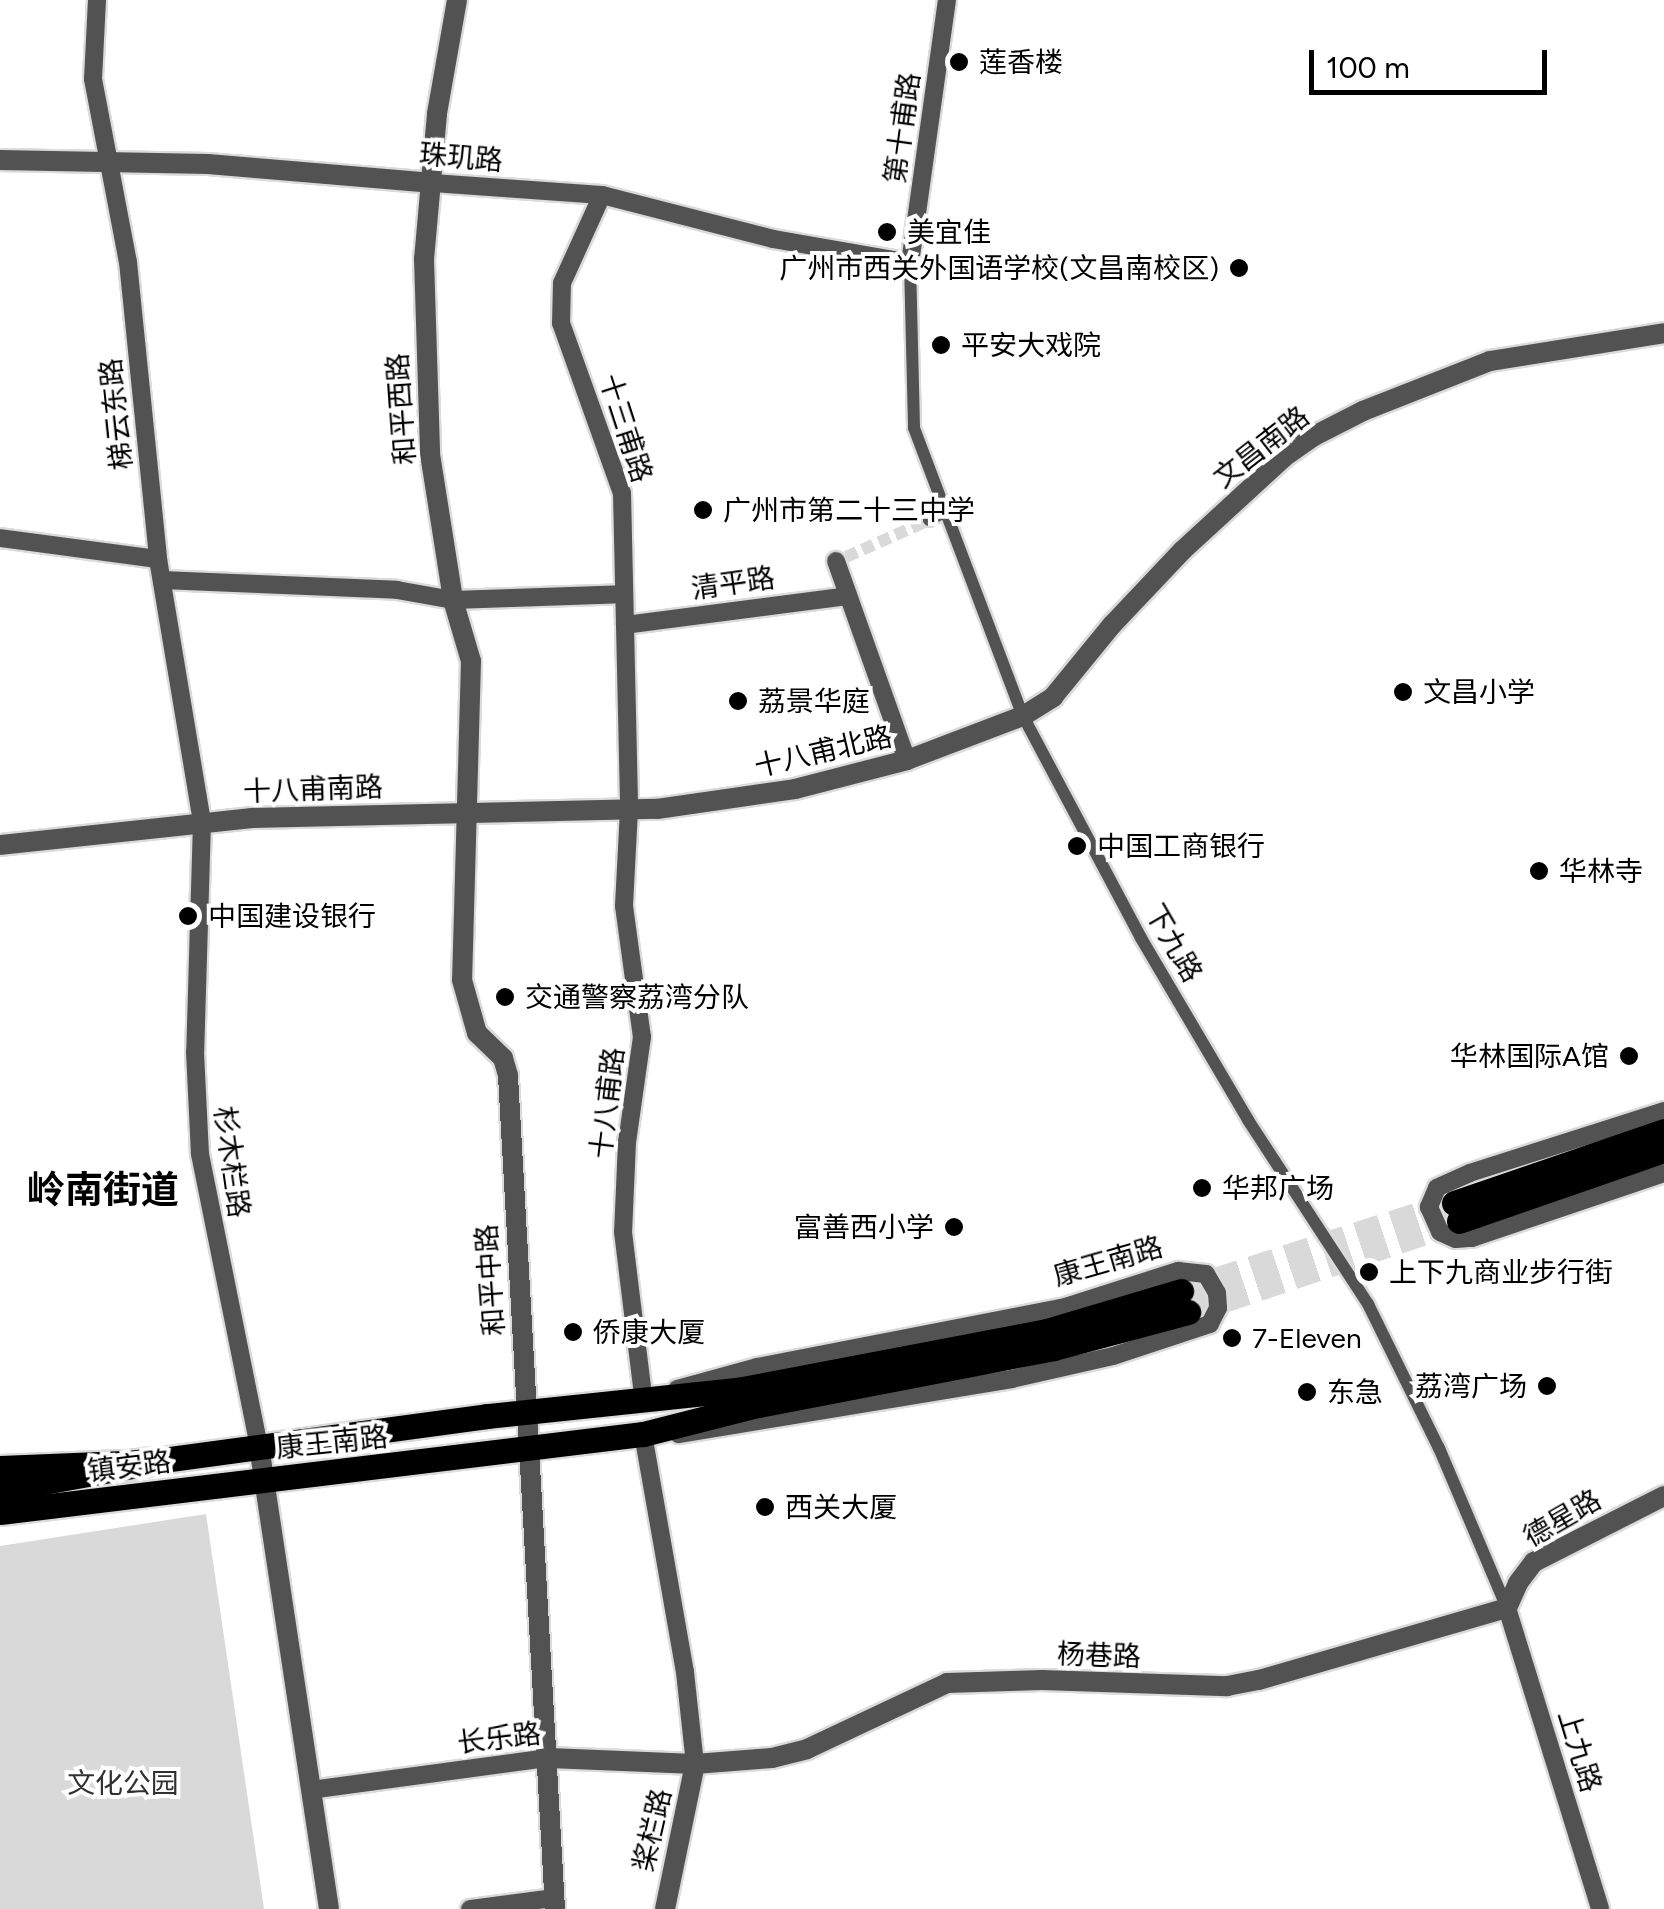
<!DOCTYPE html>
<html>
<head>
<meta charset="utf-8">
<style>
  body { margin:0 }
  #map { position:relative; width:1664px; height:1909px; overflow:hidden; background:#fff; font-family:Figtree,"Noto Sans SC",sans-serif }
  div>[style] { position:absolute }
  .green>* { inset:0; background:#d9d9d9 }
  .pedestrian-tunnel>* { height:12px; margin-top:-6px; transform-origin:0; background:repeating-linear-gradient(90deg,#d9d9d9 0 12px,transparent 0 18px) }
  .primary-tunnel>* { height:25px; margin-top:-12.5px; transform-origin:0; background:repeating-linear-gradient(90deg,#d9d9d9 0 25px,transparent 0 37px) }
  .roads { filter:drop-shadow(2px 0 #dbdbdb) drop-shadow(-2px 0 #dbdbdb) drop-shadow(0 2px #dbdbdb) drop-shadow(0 -2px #dbdbdb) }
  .pedestrian>* { height:12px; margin:-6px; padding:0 6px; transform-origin:6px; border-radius:6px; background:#525252 }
  .minor>* { height:18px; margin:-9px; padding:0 9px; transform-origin:9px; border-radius:9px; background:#525252 }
  .tertiary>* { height:20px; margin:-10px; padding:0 10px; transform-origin:10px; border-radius:10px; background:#525252 }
  .primary>* { height:25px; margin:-12.5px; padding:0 12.5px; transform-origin:12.5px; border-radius:12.5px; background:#000 }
  .trunk>* { height:28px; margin:-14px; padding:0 14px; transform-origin:14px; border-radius:14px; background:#000 }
  .dots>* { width:28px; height:28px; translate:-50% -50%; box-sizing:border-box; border:5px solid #fff; border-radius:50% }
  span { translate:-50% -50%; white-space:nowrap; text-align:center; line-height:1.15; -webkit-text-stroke:8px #fff; paint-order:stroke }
  .poi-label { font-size:28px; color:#000 }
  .left { translate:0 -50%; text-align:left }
  .right { translate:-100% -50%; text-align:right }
  .street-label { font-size:28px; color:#000 }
  .park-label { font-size:28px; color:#303030 }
  .district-label { font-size:38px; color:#000; font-weight:700 }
  .scale { position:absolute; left:1309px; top:50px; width:238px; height:45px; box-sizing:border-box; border:5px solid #000; border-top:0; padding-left:12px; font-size:30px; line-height:35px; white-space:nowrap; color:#000; -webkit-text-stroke:8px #fff; paint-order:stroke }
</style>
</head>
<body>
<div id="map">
  <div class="green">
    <div style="clip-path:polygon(206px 1514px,264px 1909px,0 1909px,0 1546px)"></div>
  </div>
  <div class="pedestrian-tunnel">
    <div style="left:846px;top:557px;width:91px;rotate:-24deg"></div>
  </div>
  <div class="primary-tunnel">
    <div style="left:1181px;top:1291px;width:287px;rotate:-17.9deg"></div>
    <div style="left:1188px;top:1312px;width:286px;rotate:-18.6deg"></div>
  </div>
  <div class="roads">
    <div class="pedestrian">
      <div style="left:910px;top:263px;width:165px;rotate:88.6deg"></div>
      <div style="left:914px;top:428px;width:308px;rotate:69.3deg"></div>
      <div style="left:1023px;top:716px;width:251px;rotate:62deg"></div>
      <div style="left:1141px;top:938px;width:211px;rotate:59.5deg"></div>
      <div style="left:1248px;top:1120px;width:220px;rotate:56.9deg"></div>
      <div style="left:1368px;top:1304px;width:161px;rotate:63.8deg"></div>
      <div style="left:1439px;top:1448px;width:174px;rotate:67deg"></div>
      <div style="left:929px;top:520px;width:16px;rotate:-27deg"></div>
    </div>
    <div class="minor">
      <div style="left:97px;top:0;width:79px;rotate:92.9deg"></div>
      <div style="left:93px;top:79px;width:186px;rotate:79.2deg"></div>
      <div style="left:128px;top:262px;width:299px;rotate:84.2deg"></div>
      <div style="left:158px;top:559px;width:267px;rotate:80.5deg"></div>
      <div style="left:202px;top:822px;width:230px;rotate:91.7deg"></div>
      <div style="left:195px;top:1052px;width:102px;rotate:87.2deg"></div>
      <div style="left:200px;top:1154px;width:298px;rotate:78.6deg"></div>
      <div style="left:433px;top:183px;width:169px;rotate:4.1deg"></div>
      <div style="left:602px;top:195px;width:177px;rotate:14.4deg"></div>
      <div style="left:773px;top:239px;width:139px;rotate:9.9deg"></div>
      <div style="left:910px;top:263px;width:266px;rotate:-82deg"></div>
      <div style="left:602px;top:195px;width:97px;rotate:114.4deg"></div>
      <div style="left:562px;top:283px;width:40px;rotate:91.4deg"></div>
      <div style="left:561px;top:323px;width:181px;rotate:70.3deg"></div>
      <div style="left:622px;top:493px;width:317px;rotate:88.7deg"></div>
      <div style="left:629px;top:810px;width:96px;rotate:93deg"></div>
      <div style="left:624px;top:906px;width:132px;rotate:82.2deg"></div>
      <div style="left:642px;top:1037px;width:106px;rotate:98.1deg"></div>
      <div style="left:627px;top:1142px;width:90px;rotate:92.5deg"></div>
      <div style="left:623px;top:1232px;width:171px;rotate:83deg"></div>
      <div style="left:644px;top:1402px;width:10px;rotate:-24deg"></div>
      <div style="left:0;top:538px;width:159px;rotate:7.6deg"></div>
      <div style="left:836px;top:561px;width:211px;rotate:70.4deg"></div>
      <div style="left:162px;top:580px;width:235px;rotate:2.4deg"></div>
      <div style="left:397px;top:590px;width:57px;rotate:10.1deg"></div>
      <div style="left:453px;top:600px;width:168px;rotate:-2deg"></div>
      <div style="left:625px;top:625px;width:225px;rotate:-7.4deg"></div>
      <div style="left:1664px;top:1111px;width:204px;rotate:162.3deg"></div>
      <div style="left:1470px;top:1173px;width:36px;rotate:156deg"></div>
      <div style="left:1437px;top:1188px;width:21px;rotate:113deg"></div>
      <div style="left:1429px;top:1207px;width:27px;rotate:66deg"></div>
      <div style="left:1440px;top:1232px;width:17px;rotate:24deg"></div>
      <div style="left:1456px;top:1239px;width:16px;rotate:-4deg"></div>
      <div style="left:1472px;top:1238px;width:203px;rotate:-18.7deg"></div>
      <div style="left:677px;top:1389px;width:83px;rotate:-15.4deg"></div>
      <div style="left:757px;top:1367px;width:314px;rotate:-11deg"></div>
      <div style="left:1065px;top:1307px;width:119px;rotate:-17.7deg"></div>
      <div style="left:1178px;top:1271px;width:28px;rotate:6deg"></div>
      <div style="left:1206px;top:1274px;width:22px;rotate:60deg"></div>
      <div style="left:1217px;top:1293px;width:15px;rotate:86deg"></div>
      <div style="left:1218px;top:1308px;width:18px;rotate:117deg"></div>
      <div style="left:1210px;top:1324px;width:102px;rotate:161.7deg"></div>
      <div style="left:1113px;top:1356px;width:104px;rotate:167.2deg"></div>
      <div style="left:1012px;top:1379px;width:338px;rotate:170.6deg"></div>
      <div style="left:652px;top:1434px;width:9px;rotate:180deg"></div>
      <div style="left:643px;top:1434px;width:242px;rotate:80deg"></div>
      <div style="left:685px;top:1672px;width:93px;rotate:83.8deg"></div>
      <div style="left:1507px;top:1608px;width:315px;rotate:72.8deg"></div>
      <div style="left:311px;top:1790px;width:240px;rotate:-7.7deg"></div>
      <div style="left:470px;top:1909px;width:84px;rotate:-7.5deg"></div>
    </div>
    <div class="tertiary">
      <div style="left:457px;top:0;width:116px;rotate:100deg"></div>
      <div style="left:437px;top:114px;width:146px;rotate:95.1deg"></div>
      <div style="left:424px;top:259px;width:195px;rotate:88.2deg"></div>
      <div style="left:430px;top:454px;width:148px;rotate:81deg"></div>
      <div style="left:453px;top:600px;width:64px;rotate:73.6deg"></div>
      <div style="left:471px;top:661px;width:319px;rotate:91.6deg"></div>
      <div style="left:462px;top:980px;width:55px;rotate:74.2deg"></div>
      <div style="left:477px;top:1033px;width:36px;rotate:44deg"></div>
      <div style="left:503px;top:1058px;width:19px;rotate:74deg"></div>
      <div style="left:508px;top:1076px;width:834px;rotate:86.77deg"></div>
      <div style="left:0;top:160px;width:208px;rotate:1.1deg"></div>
      <div style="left:208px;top:164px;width:226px;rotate:4.8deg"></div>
      <div style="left:0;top:845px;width:253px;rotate:-6.1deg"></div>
      <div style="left:252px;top:818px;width:405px;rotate:-1.3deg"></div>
      <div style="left:657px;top:809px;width:139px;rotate:-8.2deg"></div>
      <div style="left:795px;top:789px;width:116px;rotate:-14.5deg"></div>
      <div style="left:907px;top:760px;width:124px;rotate:-20.8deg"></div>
      <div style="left:1023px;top:716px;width:36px;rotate:-32deg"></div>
      <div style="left:1053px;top:697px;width:93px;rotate:-50.7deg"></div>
      <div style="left:1112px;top:625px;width:103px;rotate:-46.6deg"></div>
      <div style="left:1183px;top:550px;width:137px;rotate:-42.6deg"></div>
      <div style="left:1284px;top:457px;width:37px;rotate:-35deg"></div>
      <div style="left:1314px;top:436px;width:55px;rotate:-27deg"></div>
      <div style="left:1363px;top:411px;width:136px;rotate:-21.5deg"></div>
      <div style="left:1490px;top:361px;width:176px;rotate:-9.1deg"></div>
      <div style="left:259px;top:1446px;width:468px;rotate:81.4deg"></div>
      <div style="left:549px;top:1758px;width:146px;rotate:2.4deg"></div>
      <div style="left:695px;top:1764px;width:77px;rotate:-4.5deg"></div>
      <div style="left:772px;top:1758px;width:36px;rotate:-14deg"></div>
      <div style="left:807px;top:1749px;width:155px;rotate:-25.2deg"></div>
      <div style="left:947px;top:1683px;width:95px;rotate:-1.8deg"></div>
      <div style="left:1042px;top:1680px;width:185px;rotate:1.9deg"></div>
      <div style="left:1227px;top:1686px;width:33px;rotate:-11deg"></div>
      <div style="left:1259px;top:1680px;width:258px;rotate:-16.2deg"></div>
      <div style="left:1507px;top:1608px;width:27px;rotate:-66deg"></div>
      <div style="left:1518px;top:1583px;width:26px;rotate:-53deg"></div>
      <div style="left:1534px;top:1562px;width:146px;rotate:-26.9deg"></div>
      <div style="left:665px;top:1909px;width:148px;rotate:-78.3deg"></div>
    </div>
    <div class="primary">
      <div style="left:1454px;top:1203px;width:222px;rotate:-18.9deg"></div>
      <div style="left:1459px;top:1221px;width:217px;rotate:-19.1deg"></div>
      <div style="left:0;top:1468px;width:148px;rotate:-2.3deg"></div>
      <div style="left:148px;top:1462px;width:342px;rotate:-7.7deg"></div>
      <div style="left:487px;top:1416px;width:257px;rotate:-6deg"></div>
      <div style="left:743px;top:1389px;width:309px;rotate:-10.8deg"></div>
      <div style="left:1047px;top:1331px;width:140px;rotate:-16.6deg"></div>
      <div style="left:0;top:1512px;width:648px;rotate:-6.92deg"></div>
      <div style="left:643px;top:1434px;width:119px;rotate:-14.2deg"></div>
      <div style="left:758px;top:1405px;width:301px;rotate:-10.9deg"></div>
      <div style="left:1054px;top:1348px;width:139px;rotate:-15deg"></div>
    </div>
    <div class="trunk">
      <div style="left:0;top:1489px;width:150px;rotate:-10.3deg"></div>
    </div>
  </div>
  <div class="dots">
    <div style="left:959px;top:62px;background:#000"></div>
    <div style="left:887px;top:232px;background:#000"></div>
    <div style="left:1239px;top:268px;background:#000"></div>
    <div style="left:941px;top:345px;background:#000"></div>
    <div style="left:703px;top:510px;background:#000"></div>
    <div style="left:1403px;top:692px;background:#000"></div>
    <div style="left:738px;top:701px;background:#000"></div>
    <div style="left:1077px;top:846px;background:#000"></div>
    <div style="left:1539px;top:871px;background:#000"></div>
    <div style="left:188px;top:916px;background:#000"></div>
    <div style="left:505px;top:997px;background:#000"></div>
    <div style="left:1629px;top:1056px;background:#000"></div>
    <div style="left:1202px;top:1188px;background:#000"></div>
    <div style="left:954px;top:1227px;background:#000"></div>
    <div style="left:1369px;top:1272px;background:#000"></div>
    <div style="left:573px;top:1332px;background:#000"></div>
    <div style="left:1232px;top:1338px;background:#000"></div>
    <div style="left:1547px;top:1386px;background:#000"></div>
    <div style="left:1307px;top:1392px;background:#000"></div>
    <div style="left:765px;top:1507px;background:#000"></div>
  </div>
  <div class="poi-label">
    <span class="left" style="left:979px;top:62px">莲香楼</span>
    <span class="left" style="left:907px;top:232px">美宜佳</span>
    <span class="right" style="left:1219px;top:268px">广州市西关外国语学校(文昌南校区)</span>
    <span class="left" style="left:961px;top:345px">平安大戏院</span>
    <span class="left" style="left:723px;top:510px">广州市第二十三中学</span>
    <span class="left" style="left:1423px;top:692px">文昌小学</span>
    <span class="left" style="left:758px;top:701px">荔景华庭</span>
    <span class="left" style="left:1097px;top:846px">中国工商银行</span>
    <span class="left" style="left:1559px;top:871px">华林寺</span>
    <span class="left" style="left:208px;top:916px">中国建设银行</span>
    <span class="left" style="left:525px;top:997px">交通警察荔湾分队</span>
    <span class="right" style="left:1609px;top:1056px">华林国际A馆</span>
    <span class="left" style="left:1222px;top:1188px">华邦广场</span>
    <span class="right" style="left:934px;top:1227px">富善西小学</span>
    <span class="left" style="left:1389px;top:1272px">上下九商业步行街</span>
    <span class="left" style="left:593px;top:1332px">侨康大厦</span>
    <span class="left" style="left:1252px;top:1338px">7-Eleven</span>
    <span class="right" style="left:1527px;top:1386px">荔湾广场</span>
    <span class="left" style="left:1327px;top:1392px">东急</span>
    <span class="left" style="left:785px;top:1507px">西关大厦</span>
  </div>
  <div class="street-label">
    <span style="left:902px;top:128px;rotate:-82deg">第十甫路</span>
    <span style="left:461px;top:157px;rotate:5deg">珠玑路</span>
    <span style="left:401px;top:409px;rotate:-94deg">和平西路</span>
    <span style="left:116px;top:414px;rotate:-96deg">梯云东路</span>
    <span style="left:626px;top:428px;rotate:72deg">十三甫路</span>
    <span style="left:1261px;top:447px;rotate:-38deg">文昌南路</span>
    <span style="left:733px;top:583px;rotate:-8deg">清平路</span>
    <span style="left:823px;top:751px;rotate:-13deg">十八甫北路</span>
    <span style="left:313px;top:789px;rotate:-2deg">十八甫南路</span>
    <span style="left:1174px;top:943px;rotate:60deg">下九路</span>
    <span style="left:607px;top:1103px;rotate:-83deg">十八甫路</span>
    <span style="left:232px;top:1162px;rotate:82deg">杉木栏路</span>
    <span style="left:1108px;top:1261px;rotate:-16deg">康王南路</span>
    <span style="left:490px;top:1280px;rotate:-94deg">和平中路</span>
    <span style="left:332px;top:1442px;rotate:-6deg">康王南路</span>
    <span style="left:129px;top:1466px;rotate:-7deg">镇安路</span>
    <span style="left:1562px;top:1518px;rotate:-30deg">德星路</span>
    <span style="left:1099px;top:1655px;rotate:2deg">杨巷路</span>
    <span style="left:499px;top:1738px;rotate:-7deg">长乐路</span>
    <span style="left:1580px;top:1751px;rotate:73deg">上九路</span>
    <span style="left:652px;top:1830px;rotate:-77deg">桨栏路</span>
  </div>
  <div class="park-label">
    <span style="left:123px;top:1783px">文化公园</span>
  </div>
  <div class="district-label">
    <span style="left:103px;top:1191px">岭南街道</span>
  </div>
  <div class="scale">100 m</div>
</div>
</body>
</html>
